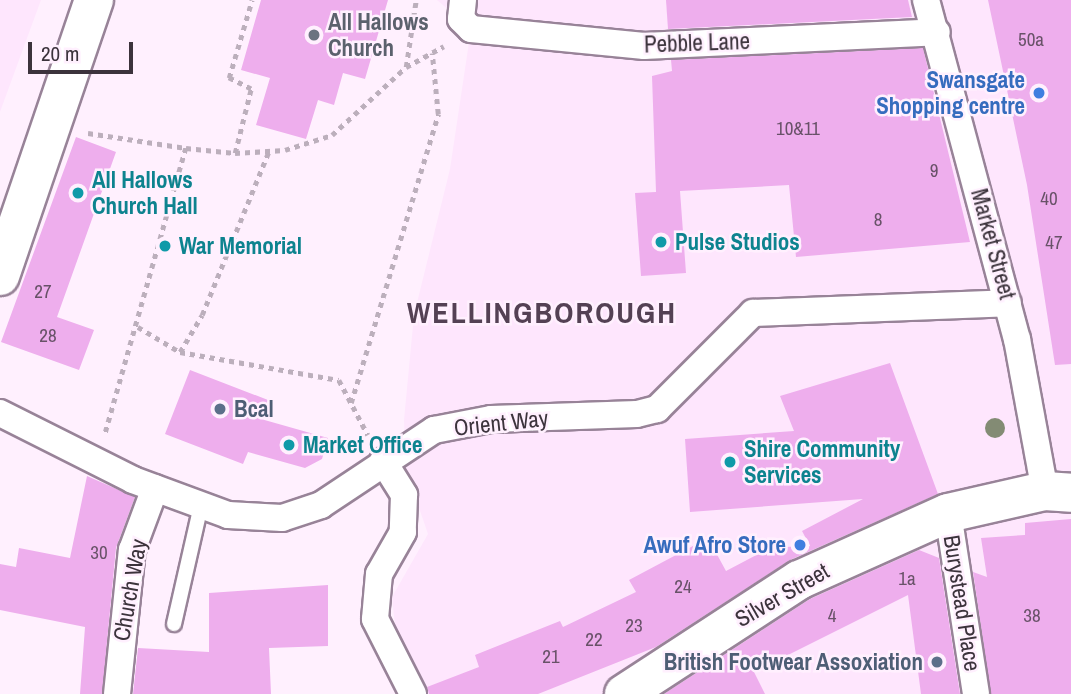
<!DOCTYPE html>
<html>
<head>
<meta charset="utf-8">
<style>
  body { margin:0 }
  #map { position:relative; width:1071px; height:694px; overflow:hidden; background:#fff0fe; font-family:"Archivo Narrow",sans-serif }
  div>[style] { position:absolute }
  .built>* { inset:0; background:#fee6fd }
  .building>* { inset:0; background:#eeaeed }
  .path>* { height:4.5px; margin-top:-2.25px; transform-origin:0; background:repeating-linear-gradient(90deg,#bcafbc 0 5px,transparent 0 10px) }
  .roads { filter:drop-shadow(2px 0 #988398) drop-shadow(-2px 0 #988398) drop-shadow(0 2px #988398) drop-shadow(0 -2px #988398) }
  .lane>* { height:14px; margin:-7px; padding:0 7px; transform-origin:7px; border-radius:7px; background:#fff }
  .street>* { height:26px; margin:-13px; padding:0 13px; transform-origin:13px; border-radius:13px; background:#fff }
  .primary>* { height:38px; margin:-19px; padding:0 19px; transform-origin:19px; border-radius:19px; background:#fff }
  .trees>* { width:20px; height:20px; margin:-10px; border-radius:50%; background:#838b74 }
  .dots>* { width:19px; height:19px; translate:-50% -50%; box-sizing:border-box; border:4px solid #fff0fe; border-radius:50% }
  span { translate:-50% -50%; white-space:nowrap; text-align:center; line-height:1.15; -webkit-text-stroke:5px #fff0fe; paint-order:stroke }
  .number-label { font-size:19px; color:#685268 }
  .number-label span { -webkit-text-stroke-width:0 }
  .worship-label { font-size:23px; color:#5b616d; font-weight:700 }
  .left { translate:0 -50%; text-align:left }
  .street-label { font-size:23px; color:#3c333c }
  .shop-label { font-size:23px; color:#366cbe; font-weight:700 }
  .right { translate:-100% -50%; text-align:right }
  .culture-label { font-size:23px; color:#0d838f; font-weight:700 }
  .service-label { font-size:23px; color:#4e5e75; font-weight:700 }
  .district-label { font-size:30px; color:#544154; font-weight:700; letter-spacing:2px }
  .scale { position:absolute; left:28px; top:42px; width:105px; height:32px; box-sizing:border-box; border:4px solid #3c333c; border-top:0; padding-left:9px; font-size:21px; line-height:24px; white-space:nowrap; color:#3c333c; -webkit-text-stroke:5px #fff0fe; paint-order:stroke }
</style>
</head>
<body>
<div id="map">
  <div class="built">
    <div style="clip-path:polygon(0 0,41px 0,0 112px)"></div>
    <div style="clip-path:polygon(437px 0,1071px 0,1071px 694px,418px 694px,397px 644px,392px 597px,428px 534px,406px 470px,404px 420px,414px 315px,450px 169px,471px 29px)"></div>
  </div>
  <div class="building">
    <div style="clip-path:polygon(261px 0,388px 0,365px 79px,343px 73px,334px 105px,318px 100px,306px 139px,256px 125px,270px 78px,241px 70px)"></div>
    <div style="clip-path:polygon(666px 0,908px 0,912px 17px,668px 29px)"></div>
    <div style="clip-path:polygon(988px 0,1071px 0,1071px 364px,1055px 365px,1027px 185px)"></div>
    <div style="clip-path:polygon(923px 48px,970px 242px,796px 257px,789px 185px,680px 191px,686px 273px,641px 276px,635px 193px,656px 192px,652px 76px,672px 71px,671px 60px)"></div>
    <div style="clip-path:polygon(76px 137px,116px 152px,57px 317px,94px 330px,79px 370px,1px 342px)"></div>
    <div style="clip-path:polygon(890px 363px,938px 494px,790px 560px,656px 647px,538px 694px,429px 694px,427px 687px,479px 667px,475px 655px,560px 621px,563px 627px,636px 592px,629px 580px,708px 538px,726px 571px,783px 541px,784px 547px,810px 546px,802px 531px,863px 499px,690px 512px,685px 439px,794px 431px,780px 396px)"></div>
    <div style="clip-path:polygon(190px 370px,268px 400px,261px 419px,328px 438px,322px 459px,305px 468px,248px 452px,243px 464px,165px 434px)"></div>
    <div style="clip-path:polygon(87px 476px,135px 497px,116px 548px,102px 694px,80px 694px,85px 627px,0 610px,0 564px,16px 567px,19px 548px,70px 558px)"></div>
    <div style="clip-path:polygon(1071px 519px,1071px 694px,991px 694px,973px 572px,987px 577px,981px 538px,1025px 535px,1025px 523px)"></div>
    <div style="clip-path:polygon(919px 550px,939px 558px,960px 694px,921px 694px,908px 595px,754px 672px,765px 694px,664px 694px,810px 599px)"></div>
    <div style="clip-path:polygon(328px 585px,328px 646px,269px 648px,271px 694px,133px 694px,138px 648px,209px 652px,209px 593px)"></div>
  </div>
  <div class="path">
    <div style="left:406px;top:67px;width:68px;rotate:-81.5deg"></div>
    <div style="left:88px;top:133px;width:99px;rotate:8.7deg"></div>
    <div style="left:186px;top:148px;width:297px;rotate:105.8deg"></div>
    <div style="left:186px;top:148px;width:49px;rotate:5.8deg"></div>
    <div style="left:235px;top:153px;width:50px;rotate:-3.4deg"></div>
    <div style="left:285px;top:150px;width:49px;rotate:-17.7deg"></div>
    <div style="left:332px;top:135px;width:100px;rotate:-42.6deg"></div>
    <div style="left:406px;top:67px;width:43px;rotate:-28.9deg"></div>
    <div style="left:235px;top:153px;width:66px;rotate:-76deg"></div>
    <div style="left:251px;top:89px;width:25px;rotate:-153deg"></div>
    <div style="left:229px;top:78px;width:81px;rotate:-73.6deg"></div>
    <div style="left:138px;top:327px;width:49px;rotate:30.8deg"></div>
    <div style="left:180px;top:352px;width:161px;rotate:10deg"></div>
    <div style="left:339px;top:380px;width:62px;rotate:62.2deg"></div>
    <div style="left:180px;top:352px;width:43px;rotate:-59.3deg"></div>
    <div style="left:202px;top:315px;width:177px;rotate:-67.8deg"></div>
    <div style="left:351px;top:403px;width:302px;rotate:-73.2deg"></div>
    <div style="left:438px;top:114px;width:61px;rotate:-95.6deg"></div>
  </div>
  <div class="roads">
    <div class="lane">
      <div style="left:174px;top:624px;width:122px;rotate:-77.2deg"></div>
    </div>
    <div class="street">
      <div style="left:463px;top:0;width:19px;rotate:96deg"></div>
      <div style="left:461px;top:19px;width:14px;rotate:45deg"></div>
      <div style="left:471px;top:29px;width:174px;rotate:5.6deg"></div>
      <div style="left:644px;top:46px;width:293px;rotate:-2.7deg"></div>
      <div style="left:926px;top:0;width:351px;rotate:75deg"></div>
      <div style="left:1017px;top:339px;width:155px;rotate:79.6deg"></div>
      <div style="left:0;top:413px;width:149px;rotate:26.7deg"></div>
      <div style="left:133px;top:480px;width:101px;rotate:20.2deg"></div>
      <div style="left:228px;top:515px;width:54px;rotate:3.2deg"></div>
      <div style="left:282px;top:518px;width:41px;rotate:-18.4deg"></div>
      <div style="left:321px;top:505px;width:136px;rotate:-33.6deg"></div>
      <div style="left:434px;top:430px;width:58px;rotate:-10.9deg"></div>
      <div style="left:491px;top:419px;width:146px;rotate:-2deg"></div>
      <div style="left:637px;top:414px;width:21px;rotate:-14deg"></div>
      <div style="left:657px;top:409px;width:136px;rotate:-45deg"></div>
      <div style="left:753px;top:313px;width:255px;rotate:-2.2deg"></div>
      <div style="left:383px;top:461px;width:40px;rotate:58deg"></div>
      <div style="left:404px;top:495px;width:37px;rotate:92deg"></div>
      <div style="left:403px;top:532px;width:48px;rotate:119.7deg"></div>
      <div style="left:379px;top:574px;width:45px;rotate:95.1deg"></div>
      <div style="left:375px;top:619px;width:84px;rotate:63.1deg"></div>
      <div style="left:948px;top:513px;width:183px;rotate:81.2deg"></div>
      <div style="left:117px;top:694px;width:145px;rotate:-84.1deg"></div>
      <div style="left:132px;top:550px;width:66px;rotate:-69.6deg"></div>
    </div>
    <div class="primary">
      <div style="left:0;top:276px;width:292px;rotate:-71.2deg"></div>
      <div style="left:624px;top:694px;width:209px;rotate:-33.1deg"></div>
      <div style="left:799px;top:580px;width:163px;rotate:-24.2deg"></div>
      <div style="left:948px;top:513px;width:99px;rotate:-12.8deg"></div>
      <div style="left:1045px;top:491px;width:26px;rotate:4deg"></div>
    </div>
  </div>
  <div class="trees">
    <div style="left:995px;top:428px"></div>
  </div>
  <div class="dots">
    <div style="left:314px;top:35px;background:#6b7280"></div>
    <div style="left:1039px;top:93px;background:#3f7fe0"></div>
    <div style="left:78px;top:193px;background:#0f9aa8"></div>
    <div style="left:661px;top:242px;background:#0f9aa8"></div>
    <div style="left:165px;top:246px;background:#0f9aa8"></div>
    <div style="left:220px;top:409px;background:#5c6f8a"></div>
    <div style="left:289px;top:445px;background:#0f9aa8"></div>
    <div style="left:730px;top:462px;background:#0f9aa8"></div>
    <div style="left:800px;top:545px;background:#3f7fe0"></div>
    <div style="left:937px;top:662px;background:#5c6f8a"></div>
  </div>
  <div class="number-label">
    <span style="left:1031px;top:40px">50a</span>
    <span style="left:798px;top:129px">10&amp;11</span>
    <span style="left:934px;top:171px">9</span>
    <span style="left:1049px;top:199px">40</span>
    <span style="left:878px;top:220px">8</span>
    <span style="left:1054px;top:243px">47</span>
    <span style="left:43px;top:292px">27</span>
    <span style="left:48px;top:336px">28</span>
    <span style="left:99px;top:553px">30</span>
    <span style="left:907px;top:579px">1a</span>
    <span style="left:683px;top:587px">24</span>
    <span style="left:832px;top:616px">4</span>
    <span style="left:1032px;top:616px">38</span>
    <span style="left:634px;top:626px">23</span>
    <span style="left:594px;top:640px">22</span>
    <span style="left:551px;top:657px">21</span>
  </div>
  <div class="worship-label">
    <span class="left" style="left:328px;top:35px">All Hallows<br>Church</span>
  </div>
  <div class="street-label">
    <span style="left:697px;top:43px;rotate:-2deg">Pebble Lane</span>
    <span style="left:993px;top:244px;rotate:75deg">Market Street</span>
    <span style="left:501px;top:423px;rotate:-6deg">Orient Way</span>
    <span style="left:130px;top:590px;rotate:-80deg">Church Way</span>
    <span style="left:782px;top:595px;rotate:-30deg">Silver Street</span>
    <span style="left:962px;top:603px;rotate:81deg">Burystead Place</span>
  </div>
  <div class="shop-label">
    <span class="right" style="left:1025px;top:93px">Swansgate<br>Shopping centre</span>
    <span class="right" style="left:786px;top:545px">Awuf Afro Store</span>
  </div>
  <div class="culture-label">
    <span class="left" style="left:92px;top:193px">All Hallows<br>Church Hall</span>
    <span class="left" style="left:675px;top:242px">Pulse Studios</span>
    <span class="left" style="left:179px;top:246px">War Memorial</span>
    <span class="left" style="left:303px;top:445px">Market Office</span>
    <span class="left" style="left:744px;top:462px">Shire Community<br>Services</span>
  </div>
  <div class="service-label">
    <span class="left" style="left:234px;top:409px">Bcal</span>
    <span class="right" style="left:923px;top:662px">British Footwear Assoxiation</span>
  </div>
  <div class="district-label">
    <span style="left:542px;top:312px">WELLINGBOROUGH</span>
  </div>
  <div class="scale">20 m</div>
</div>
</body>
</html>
